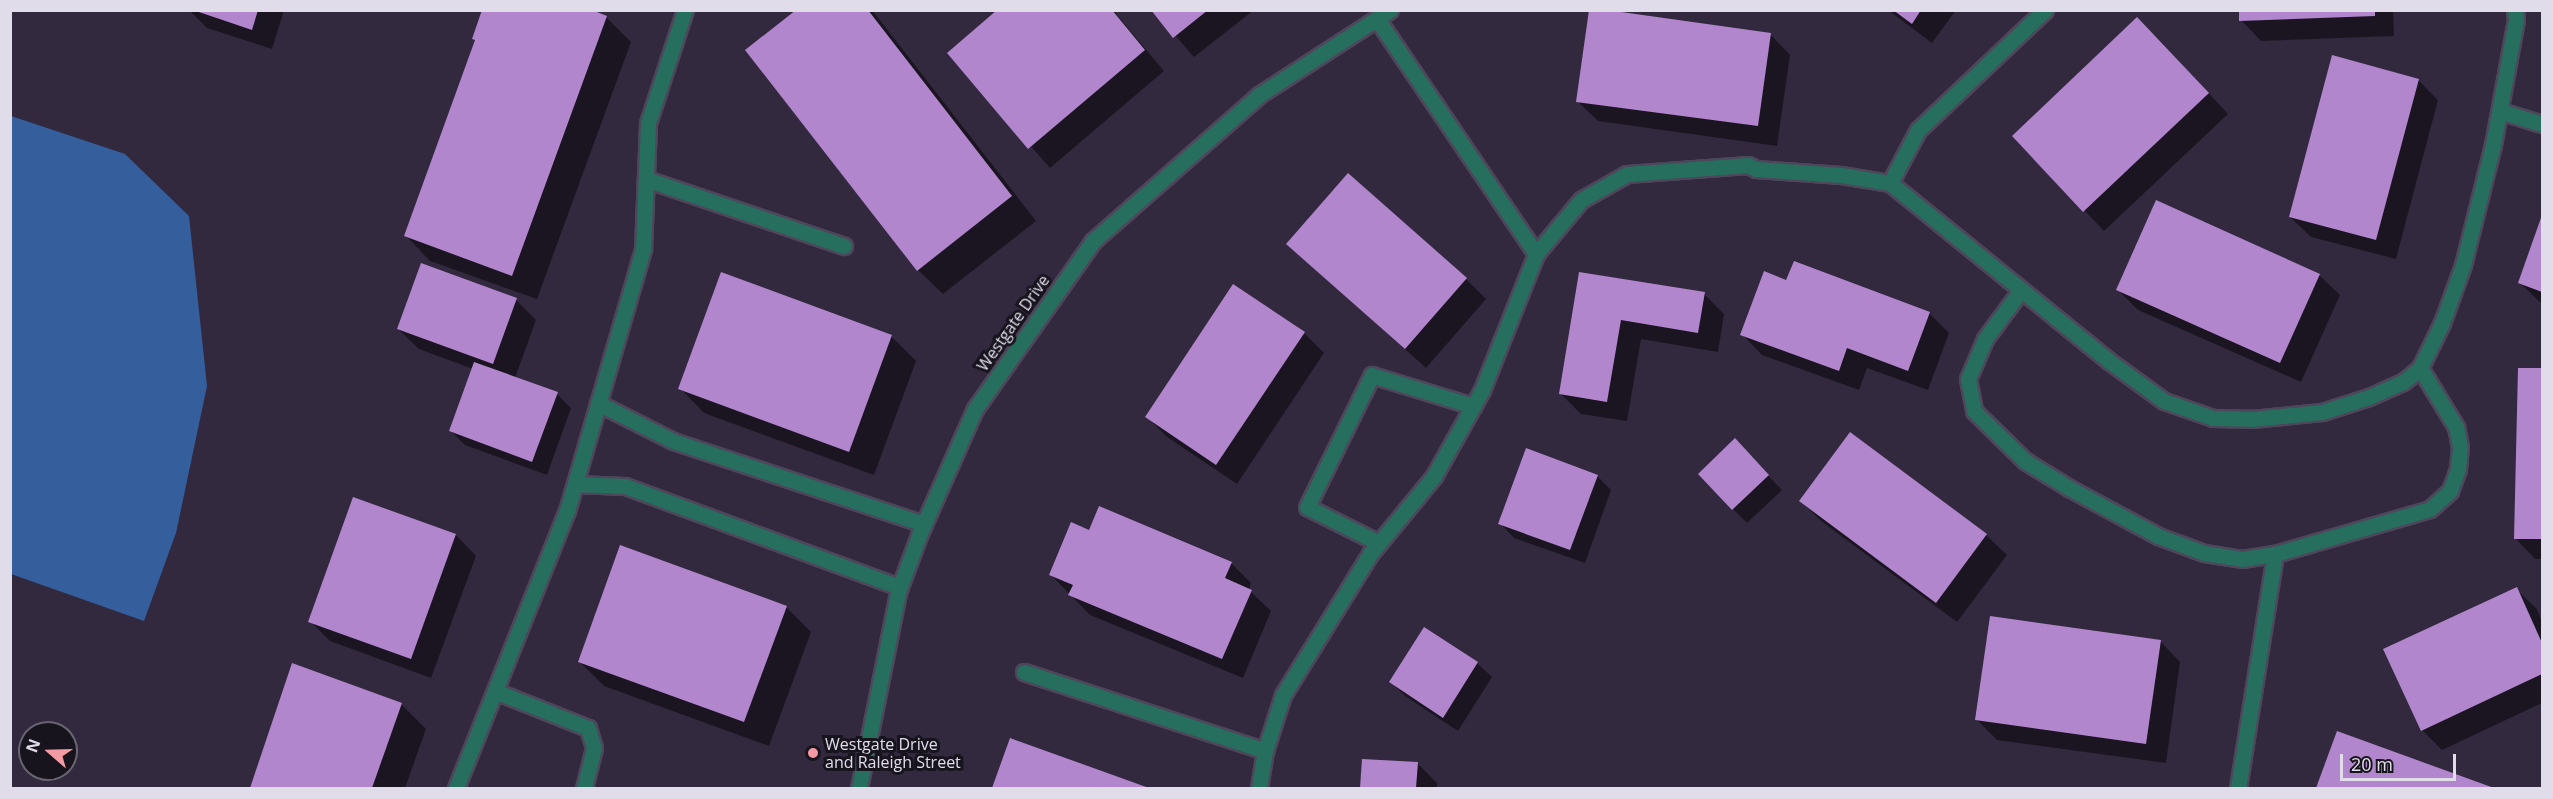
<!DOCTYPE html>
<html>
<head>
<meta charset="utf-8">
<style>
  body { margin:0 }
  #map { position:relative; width:2553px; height:799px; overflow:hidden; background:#32293f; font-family:"Open Sans",sans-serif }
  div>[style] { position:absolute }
  .water>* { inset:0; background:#345e9c }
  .shadow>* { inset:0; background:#0007 }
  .building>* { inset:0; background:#b286cd }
  .roads { filter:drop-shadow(2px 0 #4e465a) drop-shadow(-2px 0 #4e465a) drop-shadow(0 2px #4e465a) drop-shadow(0 -2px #4e465a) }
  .minor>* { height:15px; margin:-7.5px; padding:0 7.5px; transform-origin:7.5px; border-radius:7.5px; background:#266f5f }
  .dots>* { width:16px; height:16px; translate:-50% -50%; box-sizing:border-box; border:3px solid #18141e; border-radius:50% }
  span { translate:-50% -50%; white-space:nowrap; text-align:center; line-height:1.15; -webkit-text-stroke:6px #18141e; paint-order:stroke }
  .street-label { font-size:16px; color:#e1dcea }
  .poi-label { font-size:16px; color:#e1dcea }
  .left { translate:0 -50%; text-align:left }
  .frame { position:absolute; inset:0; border:12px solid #e1dcea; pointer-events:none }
  .north { position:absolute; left:18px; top:721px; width:60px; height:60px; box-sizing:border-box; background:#18141e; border:2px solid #686470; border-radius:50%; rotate:290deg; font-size:16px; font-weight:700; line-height:24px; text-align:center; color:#e1dcea }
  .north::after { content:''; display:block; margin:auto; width:21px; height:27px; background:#f49aa3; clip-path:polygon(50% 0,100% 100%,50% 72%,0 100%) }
  .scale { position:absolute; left:2340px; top:754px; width:116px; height:27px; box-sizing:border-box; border:3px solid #e1dcea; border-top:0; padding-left:8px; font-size:18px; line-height:21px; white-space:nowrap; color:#e1dcea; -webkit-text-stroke:4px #18141e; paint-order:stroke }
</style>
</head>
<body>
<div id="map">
  <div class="water">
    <div style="clip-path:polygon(11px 116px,125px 154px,189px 216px,207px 386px,176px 533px,144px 621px,11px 574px)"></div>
  </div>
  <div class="shadow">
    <div style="clip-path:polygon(189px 10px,284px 10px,272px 49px,207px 28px)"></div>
    <div style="clip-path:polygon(798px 10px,872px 10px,1036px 221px,943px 294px,918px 270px)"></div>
    <div style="clip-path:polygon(1000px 10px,1113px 10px,1164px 71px,1050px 168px,949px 53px)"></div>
    <div style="clip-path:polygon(1153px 10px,1254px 10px,1194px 57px)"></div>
    <div style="clip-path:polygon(1888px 10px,1956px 10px,1932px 43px)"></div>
    <div style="clip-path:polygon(2240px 10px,2393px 10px,2394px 36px,2261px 41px,2241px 20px)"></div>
    <div style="clip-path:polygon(606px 17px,631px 42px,537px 299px,430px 261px,406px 236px,476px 42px,473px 39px)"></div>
    <div style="clip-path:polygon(1770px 34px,1790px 55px,1777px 146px,1598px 121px,1577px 101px)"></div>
    <div style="clip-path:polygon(2158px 39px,2228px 114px,2104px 231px,2014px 136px)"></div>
    <div style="clip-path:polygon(2418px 80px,2438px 100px,2396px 259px,2311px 237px,2290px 217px)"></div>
    <div style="clip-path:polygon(2542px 218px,2542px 304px,2520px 283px)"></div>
    <div style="clip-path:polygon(1288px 244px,1466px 279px,1486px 299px,1426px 368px)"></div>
    <div style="clip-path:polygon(1580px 274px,1704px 294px,1724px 314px,1718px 352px,1641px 339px,1627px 421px,1581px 414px,1561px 394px)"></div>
    <div style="clip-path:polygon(2319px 275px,2340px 295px,2301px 382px,2138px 310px,2118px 290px)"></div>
    <div style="clip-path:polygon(1787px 282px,1929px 313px,1949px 333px,1928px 390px,1867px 368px,1859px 390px,1762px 355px,1742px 334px)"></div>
    <div style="clip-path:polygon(516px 300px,536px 320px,515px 378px,557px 394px,571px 408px,547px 475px,465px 445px,451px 431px,473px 369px,419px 349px,398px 329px)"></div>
    <div style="clip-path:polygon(1304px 333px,1324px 353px,1237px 484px,1167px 437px,1147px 417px)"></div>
    <div style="clip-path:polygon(891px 336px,916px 361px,874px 475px,704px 413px,680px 388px)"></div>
    <div style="clip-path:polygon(2519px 369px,2542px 370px,2542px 559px,2535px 559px,2515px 538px)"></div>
    <div style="clip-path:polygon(1850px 434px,1986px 535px,2007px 555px,1957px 622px,1821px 521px,1801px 501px)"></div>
    <div style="clip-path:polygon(1749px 455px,1782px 490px,1747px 523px,1733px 509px)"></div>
    <div style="clip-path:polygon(1597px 476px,1611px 490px,1585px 563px,1514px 538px,1500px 523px)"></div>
    <div style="clip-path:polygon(354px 499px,456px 535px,476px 556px,431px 678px,330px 641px,310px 621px)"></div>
    <div style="clip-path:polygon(1090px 532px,1231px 563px,1251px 583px,1249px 590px,1271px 611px,1243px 678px,1090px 615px,1051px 575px)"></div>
    <div style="clip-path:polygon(2516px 589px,2537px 609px,2542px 622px,2542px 703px,2442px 750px,2422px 730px)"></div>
    <div style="clip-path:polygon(786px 607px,811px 632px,769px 746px,604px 686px,579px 661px)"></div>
    <div style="clip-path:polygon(1425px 630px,1477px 663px,1492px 677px,1458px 731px,1405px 696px,1391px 682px)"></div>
    <div style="clip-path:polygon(2160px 641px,2180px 662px,2166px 763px,1997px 740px,1977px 720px)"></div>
    <div style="clip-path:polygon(293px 665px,401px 704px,426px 729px,405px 788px,251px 788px)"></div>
    <div style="clip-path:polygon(2337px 733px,2490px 788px,2317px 788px)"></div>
    <div style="clip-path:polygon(1011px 740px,1146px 788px,994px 788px)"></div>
    <div style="clip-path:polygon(1364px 761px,1417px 763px,1437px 783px,1437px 788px,1362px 788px)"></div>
  </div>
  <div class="building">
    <div style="clip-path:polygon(193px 10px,258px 10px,252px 30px)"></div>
    <div style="clip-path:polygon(482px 10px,592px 10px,607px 16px,512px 276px,404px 236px,475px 40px,472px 39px)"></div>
    <div style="clip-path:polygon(796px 10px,868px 10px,1012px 196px,917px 271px,745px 50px)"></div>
    <div style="clip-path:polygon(997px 10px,1112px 10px,1145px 50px,1028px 149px,947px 53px)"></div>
    <div style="clip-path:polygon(1151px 10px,1208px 10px,1173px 38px)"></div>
    <div style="clip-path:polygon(1589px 10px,1607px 10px,1771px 33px,1758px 126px,1576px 102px)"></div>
    <div style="clip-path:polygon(1893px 10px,1921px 10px,1912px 24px)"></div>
    <div style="clip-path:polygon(2239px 10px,2375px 10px,2375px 16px,2239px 21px)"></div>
    <div style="clip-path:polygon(2137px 17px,2209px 93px,2083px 212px,2012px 136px)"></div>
    <div style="clip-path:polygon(2332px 55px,2419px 79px,2376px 240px,2289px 217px)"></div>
    <div style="clip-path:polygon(1348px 173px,1467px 278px,1405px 349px,1286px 244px)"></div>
    <div style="clip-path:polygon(2156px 200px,2320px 274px,2280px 363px,2116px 290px)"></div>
    <div style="clip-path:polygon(2542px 215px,2542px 292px,2518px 283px)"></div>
    <div style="clip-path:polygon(1794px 261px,1930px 312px,1908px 371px,1847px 348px,1839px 371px,1740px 335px,1764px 271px,1786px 280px)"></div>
    <div style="clip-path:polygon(421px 263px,517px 298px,493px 364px,397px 329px)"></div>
    <div style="clip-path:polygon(721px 272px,892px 335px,849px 452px,678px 389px)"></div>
    <div style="clip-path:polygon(1579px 272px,1705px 292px,1698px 333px,1621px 320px,1607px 402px,1559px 394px)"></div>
    <div style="clip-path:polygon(1233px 284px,1305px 332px,1216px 465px,1145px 417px)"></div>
    <div style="clip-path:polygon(474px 362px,558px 392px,532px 462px,449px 431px)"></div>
    <div style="clip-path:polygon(2518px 368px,2542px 368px,2542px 539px,2514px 539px)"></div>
    <div style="clip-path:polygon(1850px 432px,1987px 534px,1936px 603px,1799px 501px)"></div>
    <div style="clip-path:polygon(1735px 438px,1769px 475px,1732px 510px,1698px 474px)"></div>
    <div style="clip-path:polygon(1526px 448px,1598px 475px,1570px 550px,1498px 524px)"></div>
    <div style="clip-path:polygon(353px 497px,456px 534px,411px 659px,308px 622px)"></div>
    <div style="clip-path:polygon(1099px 506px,1232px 562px,1225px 578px,1252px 590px,1222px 659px,1068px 595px,1073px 585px,1049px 575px,1071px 522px,1089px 530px)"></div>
    <div style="clip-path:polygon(620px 545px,787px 606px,744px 722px,578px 662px)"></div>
    <div style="clip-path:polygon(2517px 587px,2542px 643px,2542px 674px,2421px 731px,2383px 649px)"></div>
    <div style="clip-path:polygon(1990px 616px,2161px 640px,2146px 744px,1975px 720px)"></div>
    <div style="clip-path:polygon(1424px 627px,1478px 662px,1443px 718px,1389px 682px)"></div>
    <div style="clip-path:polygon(292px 663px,402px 703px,372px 788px,250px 788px)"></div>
    <div style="clip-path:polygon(2337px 731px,2494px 788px,2316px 788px)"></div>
    <div style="clip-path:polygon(1010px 738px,1149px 788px,992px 788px)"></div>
    <div style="clip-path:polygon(1362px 759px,1418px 762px,1416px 788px,1360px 788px)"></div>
  </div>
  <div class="roads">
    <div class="minor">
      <div style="left:1377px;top:19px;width:284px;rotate:55.9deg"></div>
      <div style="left:2500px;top:111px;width:44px;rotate:17.2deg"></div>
      <div style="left:646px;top:179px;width:209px;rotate:18.7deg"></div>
      <div style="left:1890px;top:183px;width:282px;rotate:39.1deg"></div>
      <div style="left:2109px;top:361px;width:68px;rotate:36deg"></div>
      <div style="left:2164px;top:401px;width:52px;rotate:19.1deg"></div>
      <div style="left:2213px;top:418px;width:39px;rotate:1deg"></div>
      <div style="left:2252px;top:419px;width:70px;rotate:-5.7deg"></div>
      <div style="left:2322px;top:412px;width:49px;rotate:-17.7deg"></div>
      <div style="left:2369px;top:397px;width:37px;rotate:-24deg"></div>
      <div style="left:2403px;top:382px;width:22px;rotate:-39deg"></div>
      <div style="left:2420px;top:368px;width:50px;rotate:-63.9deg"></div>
      <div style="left:2442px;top:323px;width:62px;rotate:-70.1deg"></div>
      <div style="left:2463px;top:265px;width:124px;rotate:-76deg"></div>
      <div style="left:2493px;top:145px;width:127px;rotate:-79.6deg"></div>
      <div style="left:2516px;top:20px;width:10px;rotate:-96deg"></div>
      <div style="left:2021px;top:290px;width:61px;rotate:126.3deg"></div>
      <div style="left:1985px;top:339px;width:43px;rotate:113deg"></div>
      <div style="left:1968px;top:379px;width:33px;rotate:79deg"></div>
      <div style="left:1974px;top:411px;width:71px;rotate:44.4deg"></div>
      <div style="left:2025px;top:461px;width:52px;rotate:31.5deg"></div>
      <div style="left:2069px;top:488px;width:101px;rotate:28.3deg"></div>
      <div style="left:2158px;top:536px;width:49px;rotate:20.3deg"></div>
      <div style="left:2204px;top:553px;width:38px;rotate:9deg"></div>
      <div style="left:2242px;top:559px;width:33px;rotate:-9deg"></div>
      <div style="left:2275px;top:554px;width:161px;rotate:-16.2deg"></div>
      <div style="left:2430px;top:509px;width:27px;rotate:-42deg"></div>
      <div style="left:2450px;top:491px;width:23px;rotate:-70deg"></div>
      <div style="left:2458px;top:469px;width:22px;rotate:-85deg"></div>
      <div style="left:2460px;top:447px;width:20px;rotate:-101deg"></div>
      <div style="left:2456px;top:427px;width:69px;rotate:-121.4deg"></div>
      <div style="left:598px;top:403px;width:84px;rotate:26.9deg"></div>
      <div style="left:673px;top:441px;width:264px;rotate:18.3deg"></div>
      <div style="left:575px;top:484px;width:50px;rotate:2.3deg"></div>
      <div style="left:625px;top:486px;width:293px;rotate:20.2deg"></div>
      <div style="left:1379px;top:543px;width:80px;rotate:-153.4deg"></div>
      <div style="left:1307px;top:507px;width:147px;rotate:-63.8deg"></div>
      <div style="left:1372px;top:375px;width:106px;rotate:17.1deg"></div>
      <div style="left:1024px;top:672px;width:254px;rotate:18.1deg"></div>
      <div style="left:495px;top:691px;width:100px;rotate:21.7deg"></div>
      <div style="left:588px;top:728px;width:21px;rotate:73deg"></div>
      <div style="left:594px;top:748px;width:41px;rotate:104deg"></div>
      <div style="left:456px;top:788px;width:298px;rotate:-68.2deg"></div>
      <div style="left:567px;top:511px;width:273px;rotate:-73.8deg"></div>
      <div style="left:643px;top:249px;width:126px;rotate:-87.7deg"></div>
      <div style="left:648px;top:123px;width:119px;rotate:-71.9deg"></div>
      <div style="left:859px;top:788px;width:200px;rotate:-78.7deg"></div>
      <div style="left:898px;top:592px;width:63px;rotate:-69.6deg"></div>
      <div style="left:920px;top:533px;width:136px;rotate:-66.1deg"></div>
      <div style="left:975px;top:409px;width:205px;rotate:-54.9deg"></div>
      <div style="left:1093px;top:241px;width:221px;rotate:-41.3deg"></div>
      <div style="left:1259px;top:95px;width:156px;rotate:-33deg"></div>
      <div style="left:1259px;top:788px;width:37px;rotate:-81deg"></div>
      <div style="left:1265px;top:751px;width:59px;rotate:-72.2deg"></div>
      <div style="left:1283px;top:695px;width:166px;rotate:-58.3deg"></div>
      <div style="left:1370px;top:554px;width:101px;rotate:-50.6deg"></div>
      <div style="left:1434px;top:476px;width:98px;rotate:-60.8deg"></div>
      <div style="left:1482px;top:390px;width:146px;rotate:-68.3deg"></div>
      <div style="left:1536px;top:254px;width:70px;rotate:-50.2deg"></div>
      <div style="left:1581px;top:200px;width:53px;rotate:-29.5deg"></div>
      <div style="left:1627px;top:174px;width:121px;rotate:-4.3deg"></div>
      <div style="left:1748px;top:165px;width:9px;rotate:27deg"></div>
      <div style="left:1756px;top:169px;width:85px;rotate:4deg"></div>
      <div style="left:1841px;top:175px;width:50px;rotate:9.3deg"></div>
      <div style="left:1890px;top:183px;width:60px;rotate:-62.2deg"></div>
      <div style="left:1918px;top:130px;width:175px;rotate:-43.4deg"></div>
      <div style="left:2238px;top:788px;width:237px;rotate:-81deg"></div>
    </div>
  </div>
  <div class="dots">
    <div style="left:813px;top:753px;background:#f49aa3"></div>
  </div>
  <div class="street-label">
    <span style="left:1013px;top:323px;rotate:-55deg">Westgate Drive</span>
  </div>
  <div class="poi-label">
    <span class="left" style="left:825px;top:753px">Westgate Drive<br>and Raleigh Street</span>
  </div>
  <div class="frame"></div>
  <div class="north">N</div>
  <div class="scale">20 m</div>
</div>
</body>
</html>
